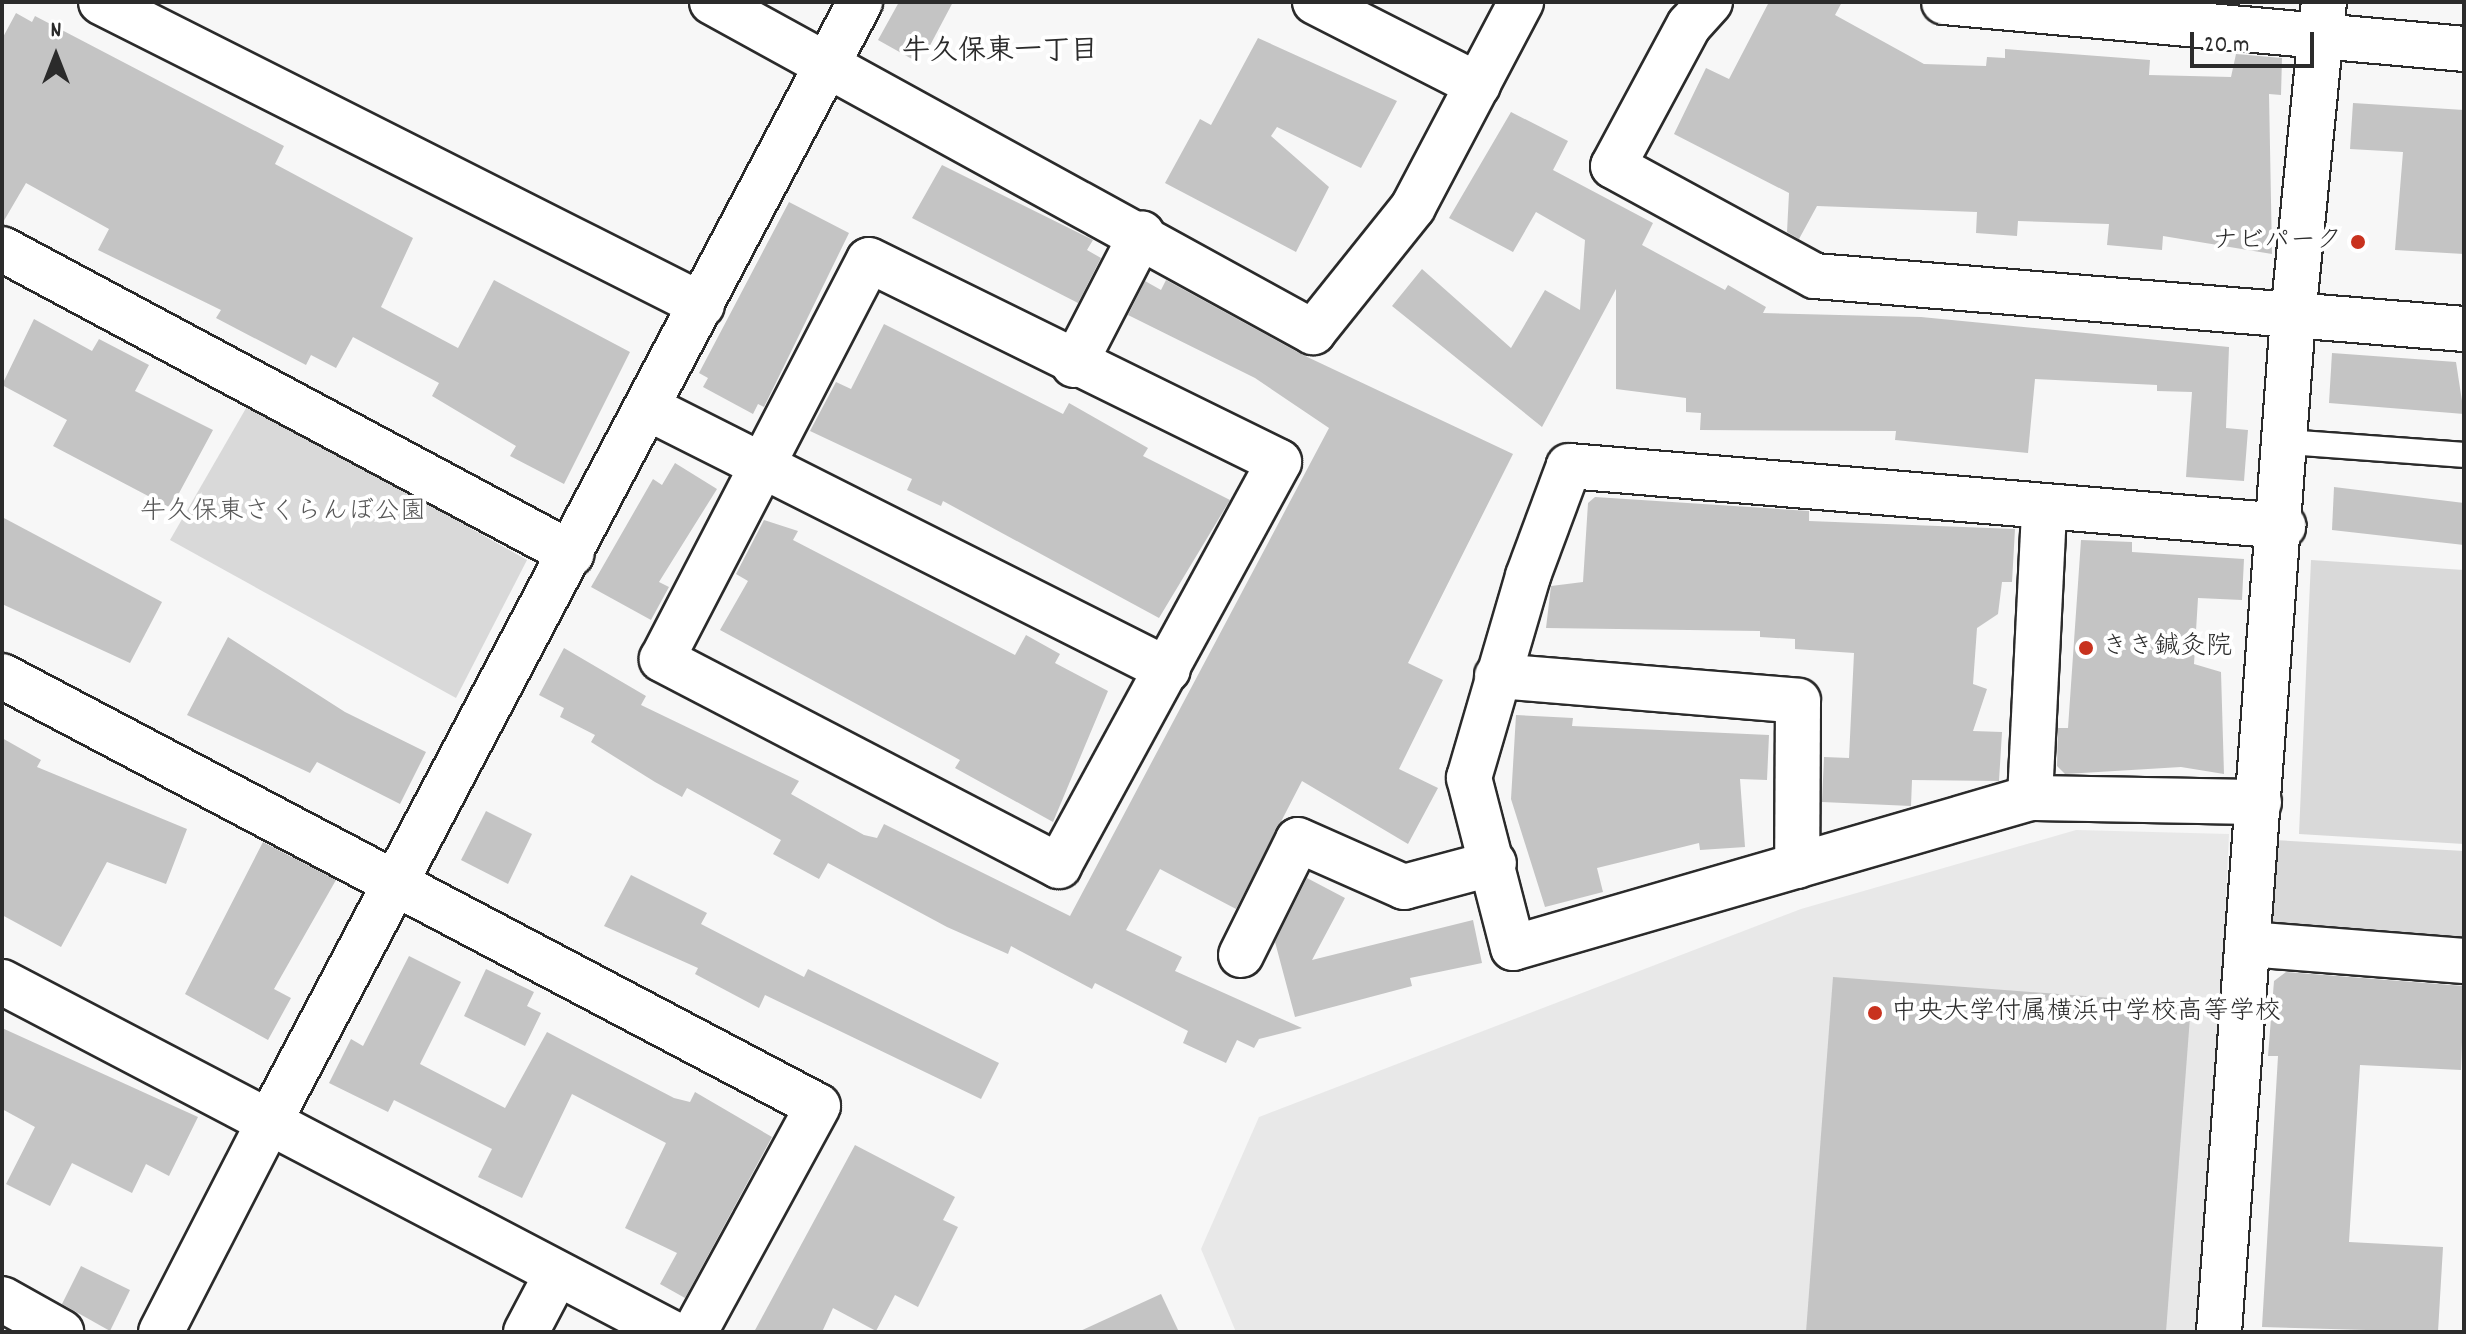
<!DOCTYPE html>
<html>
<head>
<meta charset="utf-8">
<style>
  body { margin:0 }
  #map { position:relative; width:2466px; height:1334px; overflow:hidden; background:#f7f7f7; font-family:Dekko,"Klee One",sans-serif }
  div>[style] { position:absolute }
  .built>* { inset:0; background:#e8e8e8 }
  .green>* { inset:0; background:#d9d9d9 }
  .building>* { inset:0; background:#c4c4c4 }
  .roads { filter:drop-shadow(2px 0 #2b2b2b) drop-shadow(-2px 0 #2b2b2b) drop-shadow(0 2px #2b2b2b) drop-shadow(0 -2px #2b2b2b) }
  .lane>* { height:24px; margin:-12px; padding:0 12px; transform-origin:12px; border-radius:12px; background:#fff }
  .street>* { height:44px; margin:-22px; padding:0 22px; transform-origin:22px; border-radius:22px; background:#fff }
  .secondary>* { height:44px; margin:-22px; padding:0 22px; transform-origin:22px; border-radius:22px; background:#fff }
  .dots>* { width:22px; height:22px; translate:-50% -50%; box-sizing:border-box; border:4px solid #fff; border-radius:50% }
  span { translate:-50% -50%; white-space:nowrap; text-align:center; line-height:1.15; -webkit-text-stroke:8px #fff; paint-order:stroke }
  .poi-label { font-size:26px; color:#2b2b2b }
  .right { translate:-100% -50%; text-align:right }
  .left { translate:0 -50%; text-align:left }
  .park-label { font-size:26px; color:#565656 }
  .neighbourhood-label { font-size:28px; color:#2b2b2b; font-weight:700 }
  .frame { position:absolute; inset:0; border:4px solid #2b2b2b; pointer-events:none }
  .north { position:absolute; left:16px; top:16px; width:80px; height:80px; -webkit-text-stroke:6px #fff; paint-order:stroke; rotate:0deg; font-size:22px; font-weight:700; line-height:32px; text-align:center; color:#2b2b2b }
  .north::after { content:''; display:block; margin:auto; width:28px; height:36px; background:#2b2b2b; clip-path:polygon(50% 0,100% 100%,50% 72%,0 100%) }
  .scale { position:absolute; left:2190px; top:32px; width:124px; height:36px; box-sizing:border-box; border:4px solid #2b2b2b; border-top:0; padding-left:10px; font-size:24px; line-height:28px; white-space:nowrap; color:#2b2b2b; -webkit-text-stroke:6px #fff; paint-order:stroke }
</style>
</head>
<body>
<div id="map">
  <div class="built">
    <div style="clip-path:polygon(2076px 830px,2229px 834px,2205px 1332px,1236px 1332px,1201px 1249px,1259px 1117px,1801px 909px)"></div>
  </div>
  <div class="green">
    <div style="clip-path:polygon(249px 403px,527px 560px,456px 698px,170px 540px)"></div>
    <div style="clip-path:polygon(2311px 560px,2464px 570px,2464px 844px,2299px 834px)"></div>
    <div style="clip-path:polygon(2274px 840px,2464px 851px,2464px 949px,2262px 937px)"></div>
  </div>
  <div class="building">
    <div style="clip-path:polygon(899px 2px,953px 2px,926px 53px,918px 49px,912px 59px,878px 40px)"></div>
    <div style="clip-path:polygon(1769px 2px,1842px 2px,1835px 15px,1924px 64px,1986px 66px,1987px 57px,2005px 58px,2005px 49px,2150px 60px,2149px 75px,2231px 77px,2236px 54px,2282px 58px,2281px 95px,2269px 94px,2272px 254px,2163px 236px,2162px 250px,2107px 245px,2109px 224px,2018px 221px,2017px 236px,1976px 233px,1977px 212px,1817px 206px,1799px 239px,1787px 232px,1789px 193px,1674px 134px,1706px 68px,1729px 79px)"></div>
    <div style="clip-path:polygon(16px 13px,32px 22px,35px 16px,284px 146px,275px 164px,413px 238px,381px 307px,458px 348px,494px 280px,630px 352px,564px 484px,510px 456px,516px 446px,432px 396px,439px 383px,353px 337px,336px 368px,311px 355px,306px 365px,216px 318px,221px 310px,98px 250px,109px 229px,26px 183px,2px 224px,2px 39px)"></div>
    <div style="clip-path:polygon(1258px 38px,1397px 101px,1361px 168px,1277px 127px,1271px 136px,1329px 187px,1296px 252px,1165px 183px,1200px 119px,1211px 125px)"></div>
    <div style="clip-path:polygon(2353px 103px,2464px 110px,2464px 254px,2395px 250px,2403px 152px,2350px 149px)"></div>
    <div style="clip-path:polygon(1511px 112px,1568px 141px,1553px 170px,1653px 223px,1642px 245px,1725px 290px,1728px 285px,1766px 307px,1763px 313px,1921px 317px,2229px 347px,2226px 428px,2248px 430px,2244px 481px,2186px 477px,2192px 392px,2157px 391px,2157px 385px,2035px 379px,2028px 453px,1895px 440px,1896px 431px,1700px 430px,1701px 413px,1686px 412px,1686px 398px,1616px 389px,1616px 289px,1542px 427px,1392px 306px,1422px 269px,1511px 348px,1545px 290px,1580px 310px,1585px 240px,1536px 212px,1513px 252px,1449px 218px)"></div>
    <div style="clip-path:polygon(942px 165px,1093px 240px,1087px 250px,1101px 258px,1078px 303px,912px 218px)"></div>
    <div style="clip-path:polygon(789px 202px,849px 233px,764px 407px,758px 404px,753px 414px,703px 387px,708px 378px,699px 373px)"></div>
    <div style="clip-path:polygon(1166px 280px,1301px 354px,1513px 454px,1408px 663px,1443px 680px,1399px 769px,1438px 788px,1408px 844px,1302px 781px,1236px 909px,1160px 869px,1126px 930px,1182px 957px,1175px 971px,1302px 1028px,1259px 1039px,1254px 1048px,1237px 1040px,1226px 1063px,1183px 1043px,1188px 1031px,1095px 983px,1092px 989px,1011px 946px,1008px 954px,947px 927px,828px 863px,819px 879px,773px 854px,781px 840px,687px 788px,682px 797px,655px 782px,591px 742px,595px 735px,560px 717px,564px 708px,539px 695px,564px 648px,646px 696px,641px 705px,799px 781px,791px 794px,864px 835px,877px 838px,884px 824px,1070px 916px,1329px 428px,1255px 378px,1128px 315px,1145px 281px,1161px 290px)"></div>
    <div style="clip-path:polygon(34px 319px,92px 351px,99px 339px,149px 365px,135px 391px,213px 430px,171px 508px,53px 446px,67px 420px,2px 385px)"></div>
    <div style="clip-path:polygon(884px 324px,1063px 414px,1069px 403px,1148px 448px,1143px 456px,1230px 500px,1159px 618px,943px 501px,941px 506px,907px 490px,912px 479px,810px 431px,836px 382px,851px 389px)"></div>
    <div style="clip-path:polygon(2332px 353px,2456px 362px,2464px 414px,2329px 403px)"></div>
    <div style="clip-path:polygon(675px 463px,717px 489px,659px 582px,669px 587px,651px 620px,591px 587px,653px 479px,662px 485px)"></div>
    <div style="clip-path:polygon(2334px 487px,2464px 503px,2464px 545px,2332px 530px)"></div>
    <div style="clip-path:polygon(1595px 497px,1809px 511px,1809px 521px,2015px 529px,2012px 582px,2002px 582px,1998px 614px,1977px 628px,1973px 684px,1987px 689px,1973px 731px,2002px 732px,1999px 781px,1912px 780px,1911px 806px,1822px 802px,1824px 757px,1849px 758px,1854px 653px,1795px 649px,1795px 639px,1760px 637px,1760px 631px,1546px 628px,1551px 586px,1583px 582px,1588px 503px)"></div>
    <div style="clip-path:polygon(2px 517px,162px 602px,130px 663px,2px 604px)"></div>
    <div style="clip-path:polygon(764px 520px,798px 531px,793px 540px,1015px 655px,1026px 635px,1060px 654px,1055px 663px,1108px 691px,1053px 822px,955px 768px,960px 760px,720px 630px,748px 581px,736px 574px)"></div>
    <div style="clip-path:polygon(2081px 540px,2132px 542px,2132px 552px,2244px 559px,2242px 600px,2198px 598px,2194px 664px,2221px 672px,2224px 774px,2181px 767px,2065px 774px,2057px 766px,2058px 728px,2068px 728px)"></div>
    <div style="clip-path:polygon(228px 637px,345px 712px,426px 752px,400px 804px,317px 762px,310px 773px,187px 715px)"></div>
    <div style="clip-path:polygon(1516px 715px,1573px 718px,1572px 726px,1769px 735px,1767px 780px,1740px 779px,1745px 847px,1700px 850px,1699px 843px,1597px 868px,1603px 892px,1545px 907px,1511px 799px)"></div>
    <div style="clip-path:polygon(2px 738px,41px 760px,37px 767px,187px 829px,166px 884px,107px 862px,61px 947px,2px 915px)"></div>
    <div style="clip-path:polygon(486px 811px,532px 834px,508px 884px,461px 860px)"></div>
    <div style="clip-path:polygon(263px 842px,336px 880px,274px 989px,291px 998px,268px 1040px,185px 994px)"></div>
    <div style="clip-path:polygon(631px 875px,707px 913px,701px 924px,804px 977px,808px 969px,999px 1063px,981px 1099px,765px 995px,759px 1008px,695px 974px,698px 968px,604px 926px)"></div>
    <div style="clip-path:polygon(1307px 878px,1345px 898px,1312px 960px,1473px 920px,1482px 963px,1410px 978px,1412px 986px,1295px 1017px,1275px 942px)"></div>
    <div style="clip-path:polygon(409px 956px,461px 982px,420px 1064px,505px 1108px,547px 1032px,674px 1098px,690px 1102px,695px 1092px,772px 1137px,685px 1298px,660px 1284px,677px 1253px,625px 1228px,666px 1143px,572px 1094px,522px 1198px,478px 1177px,492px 1149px,394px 1100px,388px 1112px,329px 1083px,351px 1039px,363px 1046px)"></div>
    <div style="clip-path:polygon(486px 969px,534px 992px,527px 1006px,541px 1013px,525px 1046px,464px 1016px)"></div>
    <div style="clip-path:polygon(2286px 972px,2464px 986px,2461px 1070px,2360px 1065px,2349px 1242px,2443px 1247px,2438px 1332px,2262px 1327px,2278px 1056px,2268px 1056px,2274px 981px)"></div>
    <div style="clip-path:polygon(1833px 977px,2191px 1004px,2166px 1332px,1806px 1332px)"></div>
    <div style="clip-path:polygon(2px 1028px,198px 1117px,169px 1176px,146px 1164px,132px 1193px,72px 1163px,50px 1206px,6px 1184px,35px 1127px,2px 1109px)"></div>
    <div style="clip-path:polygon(855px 1145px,955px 1197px,943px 1220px,958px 1227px,918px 1307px,895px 1295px,876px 1331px,833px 1308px,822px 1332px,754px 1332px)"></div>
    <div style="clip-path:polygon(81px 1266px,130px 1290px,110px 1331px,62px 1304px)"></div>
    <div style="clip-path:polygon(1161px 1294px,1179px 1332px,1078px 1332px)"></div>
  </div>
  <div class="roads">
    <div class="lane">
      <div style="left:2287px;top:442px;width:177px;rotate:4.2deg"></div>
    </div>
    <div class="street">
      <div style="left:101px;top:2px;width:673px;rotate:26.76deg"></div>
      <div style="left:712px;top:2px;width:686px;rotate:28.77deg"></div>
      <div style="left:1313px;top:332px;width:160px;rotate:-51.3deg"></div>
      <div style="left:1413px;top:207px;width:232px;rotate:-62.2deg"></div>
      <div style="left:1315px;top:2px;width:183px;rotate:27deg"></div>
      <div style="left:1710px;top:2px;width:31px;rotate:132deg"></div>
      <div style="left:1689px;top:25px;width:160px;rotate:118.3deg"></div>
      <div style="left:1613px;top:166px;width:230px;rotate:28.6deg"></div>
      <div style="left:1815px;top:276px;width:651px;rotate:4.67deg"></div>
      <div style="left:1944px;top:2px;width:522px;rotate:5.16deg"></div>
      <div style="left:2px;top:249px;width:646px;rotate:28.15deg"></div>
      <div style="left:869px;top:260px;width:457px;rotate:26.2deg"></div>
      <div style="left:1279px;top:462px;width:460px;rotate:118.6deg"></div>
      <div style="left:1059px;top:866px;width:448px;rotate:-152.5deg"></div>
      <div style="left:662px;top:659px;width:449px;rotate:-62.6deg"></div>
      <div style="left:1074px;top:365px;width:148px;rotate:-62.7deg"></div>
      <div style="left:648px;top:408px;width:582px;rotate:26.74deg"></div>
      <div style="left:2px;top:676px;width:922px;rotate:27.79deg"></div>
      <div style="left:818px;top:1106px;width:257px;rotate:118.6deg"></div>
      <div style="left:1497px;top:676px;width:302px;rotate:4.7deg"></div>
      <div style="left:1798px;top:701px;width:165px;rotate:90.3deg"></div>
      <div style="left:2030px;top:798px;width:290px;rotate:-87.2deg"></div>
      <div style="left:2259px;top:802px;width:229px;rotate:-179deg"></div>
      <div style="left:2030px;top:798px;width:538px;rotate:163.82deg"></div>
      <div style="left:1513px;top:948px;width:176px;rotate:-104.5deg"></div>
      <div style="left:1469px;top:778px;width:210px;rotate:-73.7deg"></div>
      <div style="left:1528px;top:576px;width:117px;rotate:-69.6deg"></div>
      <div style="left:1569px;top:466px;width:717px;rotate:4.8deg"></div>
      <div style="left:2248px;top:944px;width:217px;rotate:4.5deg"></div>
      <div style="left:1241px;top:955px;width:128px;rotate:-63.6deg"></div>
      <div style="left:1298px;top:840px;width:116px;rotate:23.9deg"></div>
      <div style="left:1404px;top:887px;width:93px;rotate:-14.9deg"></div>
      <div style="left:2px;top:982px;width:754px;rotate:27.65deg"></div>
      <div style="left:2px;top:1299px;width:68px;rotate:29.2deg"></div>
      <div style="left:161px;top:1332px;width:232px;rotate:-62.8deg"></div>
      <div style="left:526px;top:1332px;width:64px;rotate:-62.2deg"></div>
      <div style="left:2219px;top:1332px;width:1018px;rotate:-85.83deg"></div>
    </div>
    <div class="secondary">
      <div style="left:2293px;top:317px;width:317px;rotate:-84.4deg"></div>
      <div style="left:267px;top:1126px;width:1271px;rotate:-62.18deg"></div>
    </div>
  </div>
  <div class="dots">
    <div style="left:2358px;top:242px;background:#c8321e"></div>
    <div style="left:2086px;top:648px;background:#c8321e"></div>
    <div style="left:1875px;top:1013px;background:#c8321e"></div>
  </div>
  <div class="poi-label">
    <span class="right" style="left:2342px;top:242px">ナビパーク</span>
    <span class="left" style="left:2102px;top:648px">きき鍼灸院</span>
    <span class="left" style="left:1891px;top:1013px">中央大学付属横浜中学校高等学校</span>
  </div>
  <div class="park-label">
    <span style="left:283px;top:513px">牛久保東さくらんぼ公園</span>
  </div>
  <div class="neighbourhood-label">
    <span style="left:1000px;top:53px">牛久保東一丁目</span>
  </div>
  <div class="frame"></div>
  <div class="north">N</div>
  <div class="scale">20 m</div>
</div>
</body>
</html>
